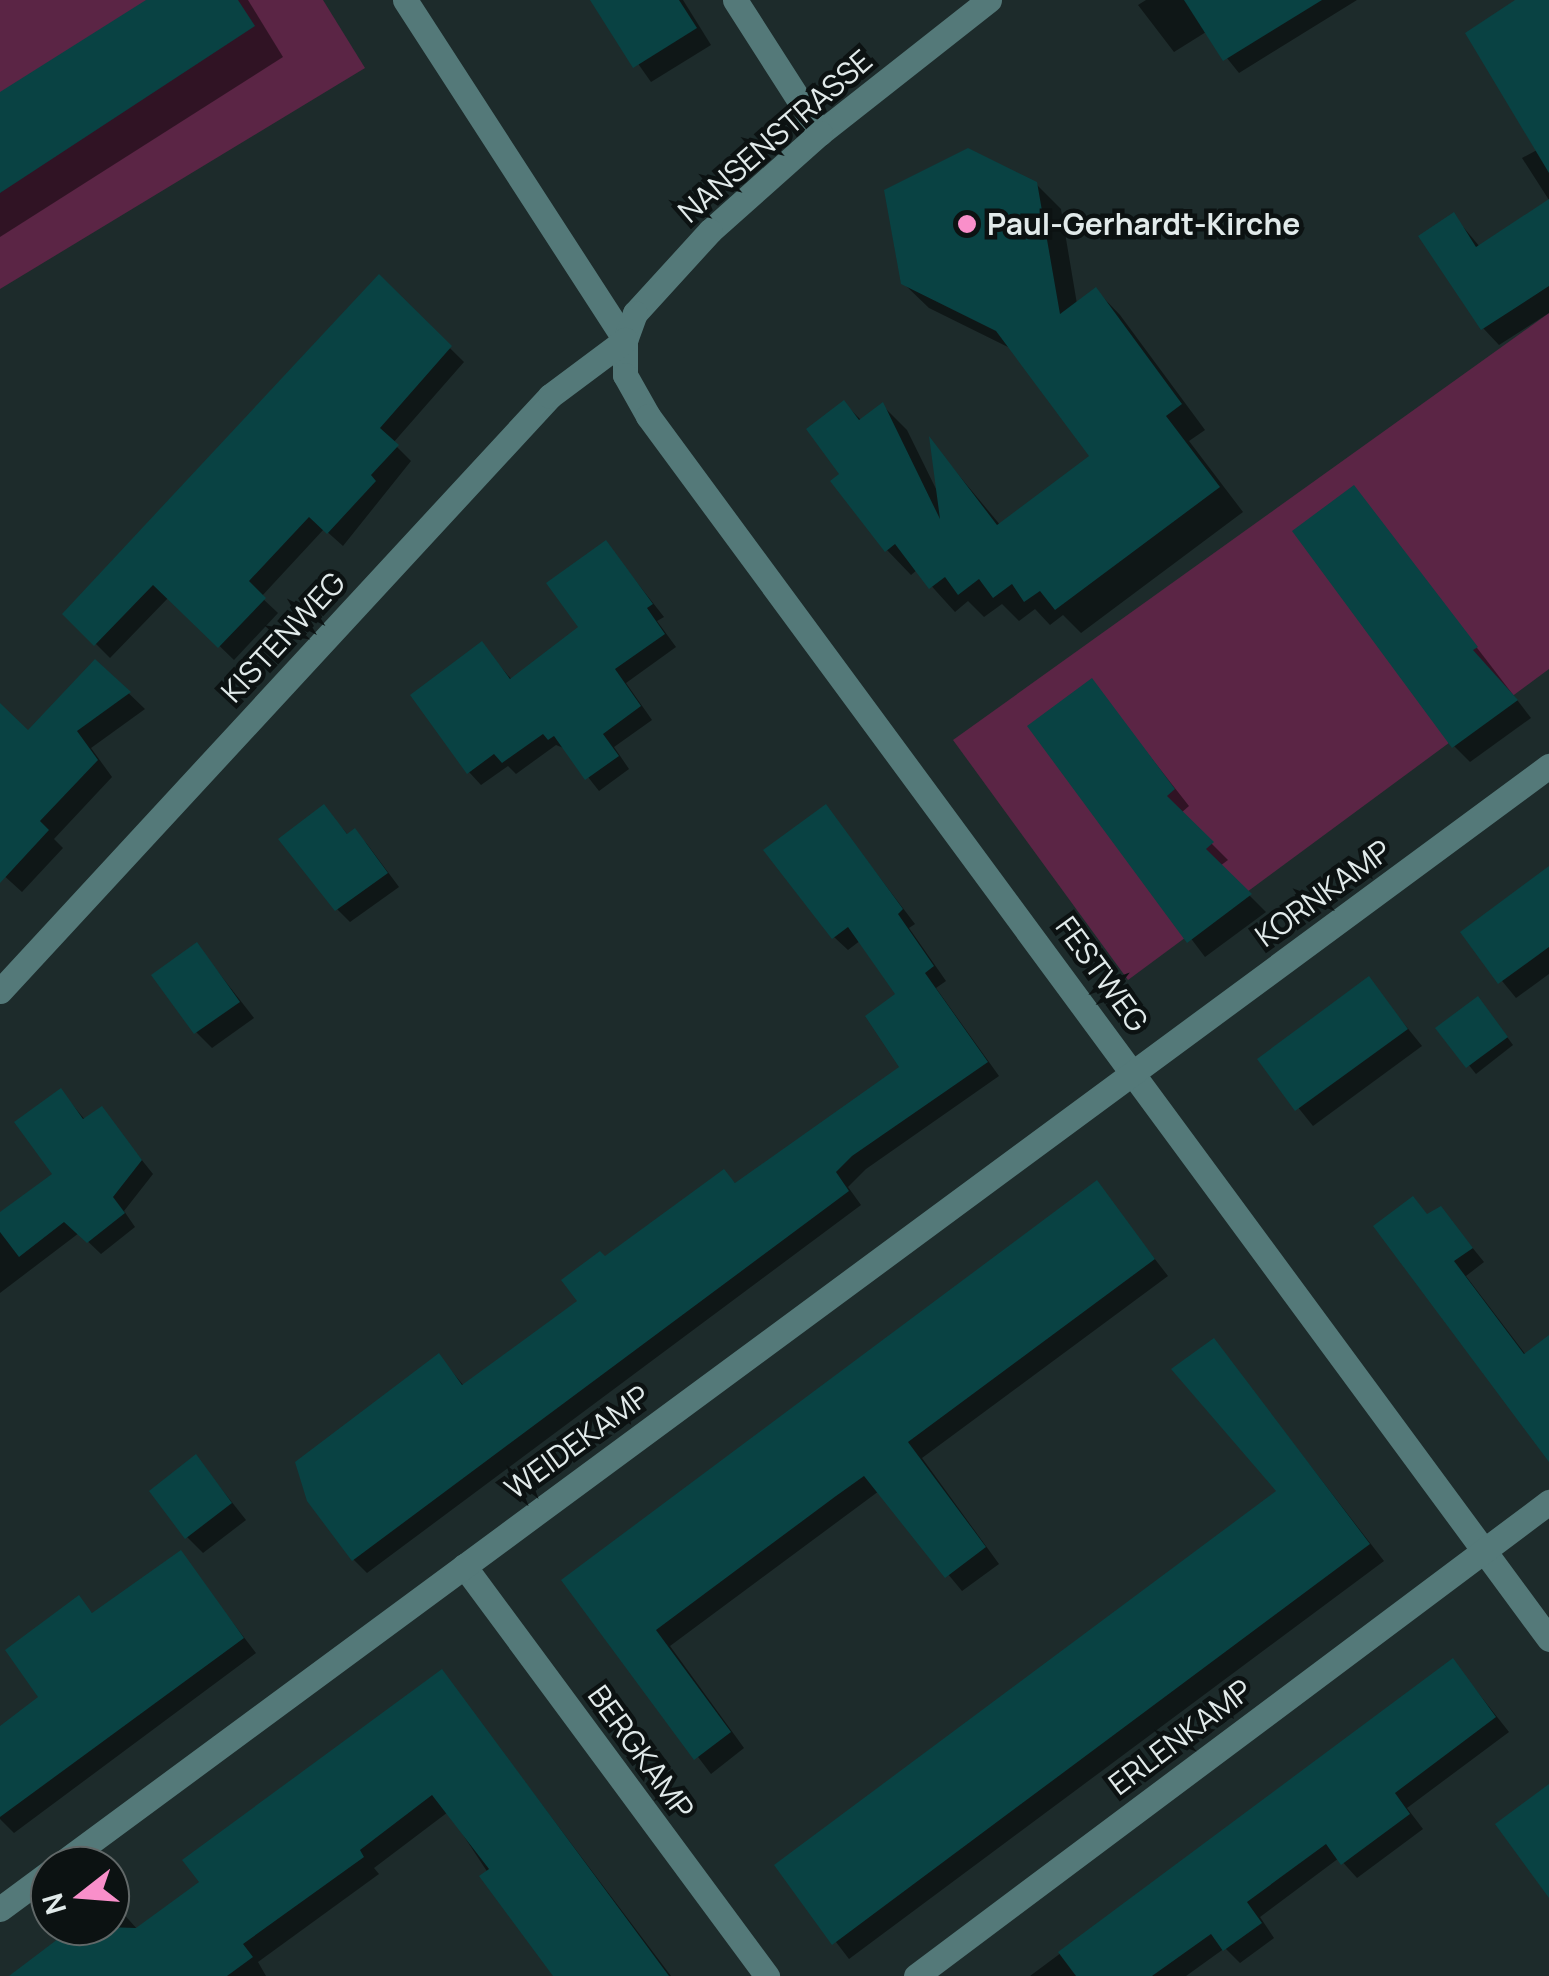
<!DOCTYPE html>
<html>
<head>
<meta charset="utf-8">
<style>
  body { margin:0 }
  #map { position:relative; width:1549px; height:1976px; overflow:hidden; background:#1d2b2b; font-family:Manrope,sans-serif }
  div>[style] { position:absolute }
  .green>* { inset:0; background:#5b2545 }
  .shadow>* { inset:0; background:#0007 }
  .building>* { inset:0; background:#094243 }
  .minor>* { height:25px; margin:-12.5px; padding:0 12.5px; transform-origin:12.5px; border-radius:12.5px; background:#547979 }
  .dots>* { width:28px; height:28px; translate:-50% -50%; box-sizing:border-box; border:5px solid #0c1212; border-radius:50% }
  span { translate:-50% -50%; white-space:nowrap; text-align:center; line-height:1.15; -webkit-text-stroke:9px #0c1212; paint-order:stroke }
  .street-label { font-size:30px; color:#e1eaea }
  .poi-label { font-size:30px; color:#e1eaea; font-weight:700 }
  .left { translate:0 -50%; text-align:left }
  .north { position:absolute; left:30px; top:1846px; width:100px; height:100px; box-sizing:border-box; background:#0c1212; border:2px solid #616868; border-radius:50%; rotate:253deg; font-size:28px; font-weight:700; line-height:40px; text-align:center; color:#e1eaea }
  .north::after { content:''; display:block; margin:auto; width:35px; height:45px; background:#f98fca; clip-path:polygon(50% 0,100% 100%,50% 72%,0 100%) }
</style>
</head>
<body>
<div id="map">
  <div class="green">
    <div style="clip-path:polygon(0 0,323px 0,365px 68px,0 289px)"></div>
    <div style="clip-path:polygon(1549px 313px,1549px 669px,1128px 980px,953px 740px)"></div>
  </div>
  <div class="shadow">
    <div style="clip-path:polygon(150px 0,248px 0,283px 57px,0 237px,0 95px)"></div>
    <div style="clip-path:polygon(593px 0,683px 0,711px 45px,651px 82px)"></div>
    <div style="clip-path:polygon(1146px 0,1357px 0,1239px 73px,1206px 32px,1174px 52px,1138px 5px)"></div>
    <div style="clip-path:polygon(1519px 0,1549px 0,1549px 200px,1522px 158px,1537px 150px)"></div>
    <div style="clip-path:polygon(1036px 184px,1061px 209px,1077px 304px,1096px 290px,1120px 315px,1205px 430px,1189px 441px,1243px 512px,1081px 633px,1063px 615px,1050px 625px,1035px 609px,1019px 621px,1002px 604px,984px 617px,968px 601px,955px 612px,917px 570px,911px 575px,887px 550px,843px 474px,844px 403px,862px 421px,883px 406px,907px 430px,938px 493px,932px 443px,1001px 526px,1093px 456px,1014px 350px,929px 308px,903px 283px)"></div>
    <div style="clip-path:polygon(1549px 202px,1549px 313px,1499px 345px,1483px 328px,1454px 216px,1480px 247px)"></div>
    <div style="clip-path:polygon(379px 278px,464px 362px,393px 443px,411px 461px,343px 546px,324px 529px,261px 597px,278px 613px,234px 660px,169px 597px,110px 658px,66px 614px)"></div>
    <div style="clip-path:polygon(1354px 488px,1531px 718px,1470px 762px,1454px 746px)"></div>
    <div style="clip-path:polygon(606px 543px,664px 617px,657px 621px,676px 647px,626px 683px,652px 720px,614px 747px,629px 769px,599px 791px,566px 749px,556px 745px,516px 774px,508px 766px,481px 785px,469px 772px,482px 645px,512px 680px,582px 628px)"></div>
    <div style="clip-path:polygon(96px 662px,145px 709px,91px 748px,112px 777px,54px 839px,63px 848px,22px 892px,0 872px,0 706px,28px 734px)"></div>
    <div style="clip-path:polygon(1091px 681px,1189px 806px,1181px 813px,1228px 860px,1220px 866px,1266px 912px,1205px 957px,1031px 727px)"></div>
    <div style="clip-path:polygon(324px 807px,349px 836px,354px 831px,367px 844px,399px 887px,350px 922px,337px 909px)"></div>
    <div style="clip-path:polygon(826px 807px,915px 924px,909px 928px,946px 981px,936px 988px,999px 1076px,866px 1169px,848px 1187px,861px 1205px,367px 1573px,353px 1559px,439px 1356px,464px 1386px,580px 1302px,605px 1259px,724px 1172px,737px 1185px,902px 1068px,898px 995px,861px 940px,848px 950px,834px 937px)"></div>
    <div style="clip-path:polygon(1549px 869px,1549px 974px,1516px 998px,1463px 933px)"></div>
    <div style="clip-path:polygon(197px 945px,254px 1018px,212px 1048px,196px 1032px)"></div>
    <div style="clip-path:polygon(1368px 979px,1422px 1046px,1313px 1126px,1260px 1060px)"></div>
    <div style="clip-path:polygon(1485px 1007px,1513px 1045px,1476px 1074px,1439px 1028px)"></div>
    <div style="clip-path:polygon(61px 1091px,86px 1121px,101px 1109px,153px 1174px,124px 1211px,135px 1227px,101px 1254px,79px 1233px,0 1293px,0 1215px,55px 1175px)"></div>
    <div style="clip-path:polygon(1096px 1183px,1168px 1276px,922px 1458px,999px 1564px,962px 1591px,879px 1491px,670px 1646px,744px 1748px,711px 1774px,564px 1581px)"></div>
    <div style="clip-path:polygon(1441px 1209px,1484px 1262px,1466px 1276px,1526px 1355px,1549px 1338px,1549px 1438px,1428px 1216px)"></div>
    <div style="clip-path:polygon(1214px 1341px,1384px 1561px,849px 1959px,777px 1865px,1279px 1491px)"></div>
    <div style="clip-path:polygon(196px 1457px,246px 1520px,203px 1553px,187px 1537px)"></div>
    <div style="clip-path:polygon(180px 1554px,256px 1653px,14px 1833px,0 1819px,0 1729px,42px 1698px,78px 1599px,94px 1615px)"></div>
    <div style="clip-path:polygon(1453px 1661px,1509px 1732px,1407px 1808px,1423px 1829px,1357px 1878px,1339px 1858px,1260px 1917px,1274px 1938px,1240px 1963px,1225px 1948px,1186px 1976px,1030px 1976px)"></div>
    <div style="clip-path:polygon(442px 1672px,671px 1976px,556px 1976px,448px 1812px,374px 1868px,379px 1874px,258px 1962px,266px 1976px,40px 1976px,37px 1958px,79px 1926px,110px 1926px,112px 1901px,138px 1930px,202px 1883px)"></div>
  </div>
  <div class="building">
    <div style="clip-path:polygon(146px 0,238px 0,255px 26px,0 193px,0 92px)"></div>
    <div style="clip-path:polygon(590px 0,679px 0,697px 28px,633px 68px)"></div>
    <div style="clip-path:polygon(1184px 0,1322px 0,1223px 61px)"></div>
    <div style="clip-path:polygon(1515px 0,1549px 0,1549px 173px,1465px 33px)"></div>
    <div style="clip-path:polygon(968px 148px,1037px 182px,1060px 314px,1096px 287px,1182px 404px,1166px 416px,1220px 487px,1055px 610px,1040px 591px,1024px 602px,1012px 584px,993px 598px,979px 579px,958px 595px,945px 577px,929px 589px,895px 544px,885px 552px,830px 481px,839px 474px,806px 429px,844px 400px,859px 420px,883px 402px,940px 519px,929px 436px,997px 525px,1089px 456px,996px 331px,901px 284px,884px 190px)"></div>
    <div style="clip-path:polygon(1549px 199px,1549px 286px,1481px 330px,1418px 236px,1454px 212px,1476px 247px)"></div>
    <div style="clip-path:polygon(379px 274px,452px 346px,380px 428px,399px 445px,371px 475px,376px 481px,327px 534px,309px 517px,249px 581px,266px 598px,218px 648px,153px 585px,94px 646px,62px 614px)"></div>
    <div style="clip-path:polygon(1354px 485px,1478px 647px,1473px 650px,1518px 700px,1452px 748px,1292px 531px)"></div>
    <div style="clip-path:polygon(606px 540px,653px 604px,647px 608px,665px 634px,615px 669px,641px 706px,603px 734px,619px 756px,585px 780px,554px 736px,548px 740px,543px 734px,502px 763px,494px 754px,467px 774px,410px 695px,482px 641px,510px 679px,578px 627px,546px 583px)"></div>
    <div style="clip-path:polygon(95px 659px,131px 692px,77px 731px,98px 760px,40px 821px,49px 830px,0 883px,0 703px,28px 730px)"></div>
    <div style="clip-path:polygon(1092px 678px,1175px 789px,1167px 796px,1214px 842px,1206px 849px,1252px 894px,1187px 943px,1027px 726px)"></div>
    <div style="clip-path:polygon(324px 804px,347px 834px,355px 828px,388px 873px,335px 911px,278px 839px)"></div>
    <div style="clip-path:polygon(826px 804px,903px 909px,898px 914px,934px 966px,925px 973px,988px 1062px,852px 1156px,836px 1172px,849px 1191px,352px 1561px,307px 1501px,295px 1462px,439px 1353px,462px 1385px,577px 1301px,561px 1280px,600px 1251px,605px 1256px,724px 1169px,735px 1183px,899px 1067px,865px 1016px,895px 994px,848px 927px,832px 939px,763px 850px)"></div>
    <div style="clip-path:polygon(1549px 866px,1549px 947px,1498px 984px,1460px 932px)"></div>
    <div style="clip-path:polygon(197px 942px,240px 1002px,194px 1034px,151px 975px)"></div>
    <div style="clip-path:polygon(1369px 976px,1408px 1029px,1295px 1111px,1257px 1059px)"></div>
    <div style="clip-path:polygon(1478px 996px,1508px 1037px,1466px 1068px,1435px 1028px)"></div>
    <div style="clip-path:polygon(61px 1088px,83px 1119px,102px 1106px,142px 1160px,113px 1197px,125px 1213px,87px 1243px,64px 1222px,19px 1257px,0 1232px,0 1212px,52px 1174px,14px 1122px)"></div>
    <div style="clip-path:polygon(1097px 1180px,1155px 1259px,908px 1442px,986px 1547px,945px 1578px,864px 1476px,836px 1496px,656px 1630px,731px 1732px,694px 1760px,561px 1580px)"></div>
    <div style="clip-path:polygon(1413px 1196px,1427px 1214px,1441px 1206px,1473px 1248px,1454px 1261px,1524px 1354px,1549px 1335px,1549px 1462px,1373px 1226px)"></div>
    <div style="clip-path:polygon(1214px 1338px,1370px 1544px,832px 1945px,774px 1865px,1276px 1491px,1171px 1369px)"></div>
    <div style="clip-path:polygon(196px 1454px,232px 1503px,185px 1539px,149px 1491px)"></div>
    <div style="clip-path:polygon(181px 1550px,244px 1638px,0 1817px,0 1726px,38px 1697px,5px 1650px,79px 1595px,92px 1613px)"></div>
    <div style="clip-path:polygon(1453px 1658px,1496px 1717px,1395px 1793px,1410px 1814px,1341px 1865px,1326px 1844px,1247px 1902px,1262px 1923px,1223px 1951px,1211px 1934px,1152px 1976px,1076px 1976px,1058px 1952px)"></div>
    <div style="clip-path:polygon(442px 1669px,669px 1976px,553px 1976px,479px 1876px,489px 1869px,432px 1795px,360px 1850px,364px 1857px,243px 1944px,253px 1957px,227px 1976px,9px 1976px,75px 1926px,136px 1928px,199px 1882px,182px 1860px)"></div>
    <div style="clip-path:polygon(1549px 1784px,1549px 1898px,1495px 1824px)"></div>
  </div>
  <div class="minor">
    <div style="left:405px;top:0;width:405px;rotate:57.1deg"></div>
    <div style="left:735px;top:0;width:158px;rotate:57.4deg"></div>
    <div style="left:989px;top:0;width:215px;rotate:141.8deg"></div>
    <div style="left:820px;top:133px;width:147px;rotate:138.3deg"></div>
    <div style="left:710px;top:231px;width:111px;rotate:132.4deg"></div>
    <div style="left:635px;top:313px;width:29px;rotate:110deg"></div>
    <div style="left:625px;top:340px;width:35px;rotate:90deg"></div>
    <div style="left:625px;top:375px;width:47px;rotate:60.7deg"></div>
    <div style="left:648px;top:416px;width:1519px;rotate:53.62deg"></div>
    <div style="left:0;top:991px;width:810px;rotate:-47.25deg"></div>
    <div style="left:550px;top:396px;width:94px;rotate:-36.7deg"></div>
    <div style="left:464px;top:1566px;width:510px;rotate:53.53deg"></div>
    <div style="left:58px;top:1866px;width:1853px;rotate:-36.42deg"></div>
    <div style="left:0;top:1909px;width:62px;rotate:-36.5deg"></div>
    <div style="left:916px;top:1976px;width:791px;rotate:-36.83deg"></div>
  </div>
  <div class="dots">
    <div style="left:967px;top:224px;background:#f98fca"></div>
  </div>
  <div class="street-label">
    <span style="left:775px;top:136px;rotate:-41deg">NANSENSTRASSE</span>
    <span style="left:283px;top:637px;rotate:-47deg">KISTENWEG</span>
    <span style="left:1323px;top:893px;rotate:-36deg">KORNKAMP</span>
    <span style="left:1102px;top:974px;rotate:54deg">FESTWEG</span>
    <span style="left:577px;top:1442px;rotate:-36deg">WEIDEKAMP</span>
    <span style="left:1180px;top:1737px;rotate:-37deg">ERLENKAMP</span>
    <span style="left:641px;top:1752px;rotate:54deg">BERGKAMP</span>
  </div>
  <div class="poi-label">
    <span class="left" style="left:987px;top:224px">Paul-Gerhardt-Kirche</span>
  </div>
  <div class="north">N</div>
</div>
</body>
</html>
